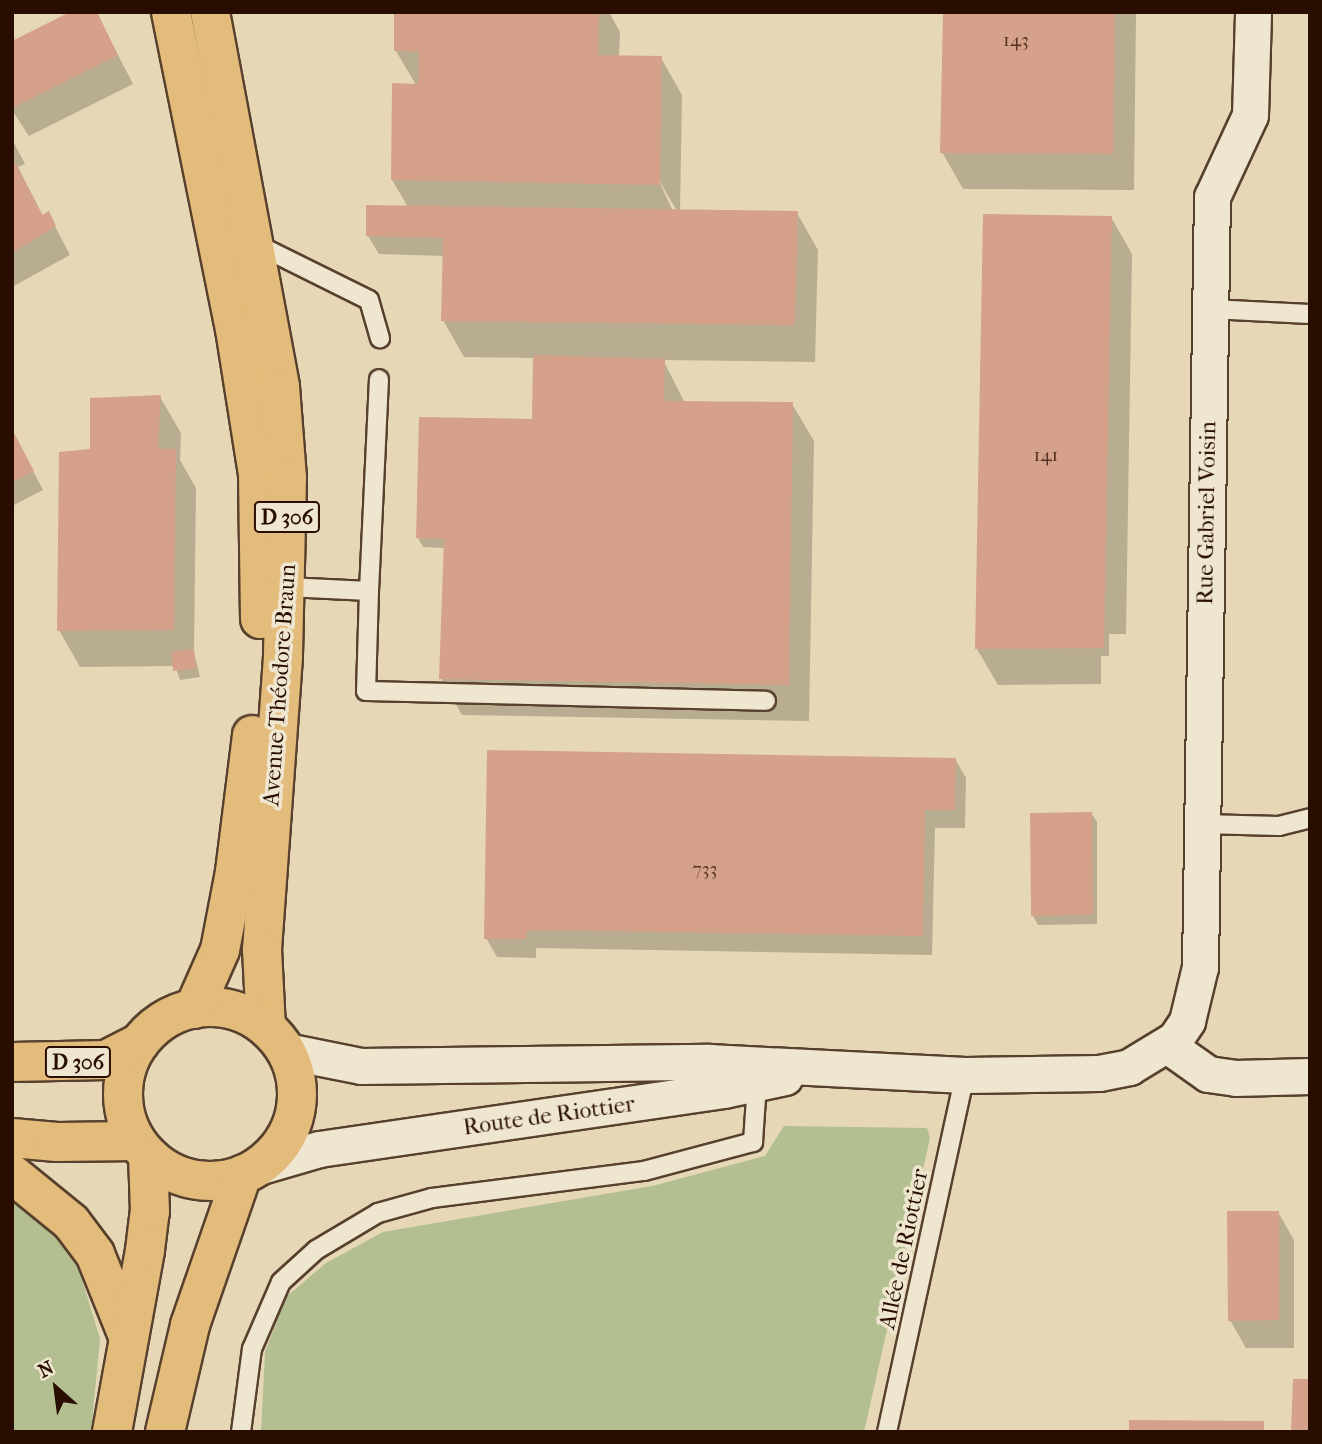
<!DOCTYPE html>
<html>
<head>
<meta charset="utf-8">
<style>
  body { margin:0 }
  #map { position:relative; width:1322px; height:1444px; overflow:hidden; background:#e6d8b6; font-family:"IM FELL French Canon",serif }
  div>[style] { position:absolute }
  .green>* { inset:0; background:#b3bf90 }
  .shadow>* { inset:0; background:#0003 }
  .building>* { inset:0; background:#d5a18a }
  .roads { filter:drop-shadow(2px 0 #58402e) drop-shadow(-2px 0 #58402e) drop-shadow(0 2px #58402e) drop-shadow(0 -2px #58402e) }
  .service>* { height:18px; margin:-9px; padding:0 9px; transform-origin:9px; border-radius:9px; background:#efe6d0 }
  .minor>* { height:35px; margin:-17.5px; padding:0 17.5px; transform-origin:17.5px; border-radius:17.5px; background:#efe6d0 }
  .primary>* { height:38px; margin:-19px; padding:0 19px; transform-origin:19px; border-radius:19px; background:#e3bc7b }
  .primary>.ring { margin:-19px; padding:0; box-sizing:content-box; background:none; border:38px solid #e3bc7b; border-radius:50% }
  .motorway>* { height:38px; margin:-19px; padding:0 19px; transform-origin:19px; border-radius:19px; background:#e3bc7b }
  span { translate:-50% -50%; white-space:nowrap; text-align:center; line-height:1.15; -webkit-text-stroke:7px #efe6d0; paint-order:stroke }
  .number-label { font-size:19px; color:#543223 }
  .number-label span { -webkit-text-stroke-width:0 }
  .shield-label span { padding:2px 5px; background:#efe6d0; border:2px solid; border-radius:5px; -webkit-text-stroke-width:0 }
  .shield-label { font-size:21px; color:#290d01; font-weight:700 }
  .street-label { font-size:23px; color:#290d01 }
  .frame { position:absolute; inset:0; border:14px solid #290d01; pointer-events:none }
  .north { position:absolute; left:21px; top:1353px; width:70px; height:70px; -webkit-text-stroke:5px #efe6d0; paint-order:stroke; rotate:332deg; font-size:19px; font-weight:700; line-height:28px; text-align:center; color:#290d01 }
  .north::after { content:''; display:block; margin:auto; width:24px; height:32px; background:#290d01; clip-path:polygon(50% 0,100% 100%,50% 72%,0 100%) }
</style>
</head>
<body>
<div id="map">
  <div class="green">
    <div style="clip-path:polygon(784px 1126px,927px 1128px,930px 1138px,864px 1432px,261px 1432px,265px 1352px,286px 1297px,326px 1263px,383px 1232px,652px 1186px,765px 1156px)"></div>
    <div style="clip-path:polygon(12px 1193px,32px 1205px,77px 1263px,100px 1339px,91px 1432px,12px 1432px)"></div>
  </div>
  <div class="shadow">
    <div style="clip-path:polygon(96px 12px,133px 84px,29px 136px,12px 110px,12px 43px)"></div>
    <div style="clip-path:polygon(evenodd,396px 12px,609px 12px,620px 32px,619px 57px,661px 58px,682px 95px,680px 211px,797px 213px,818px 250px,815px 362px,663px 360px,685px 403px,792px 404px,814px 441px,809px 721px,462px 715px,441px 678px,445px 548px,423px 547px,418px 538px,534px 421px,535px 358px,464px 357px,443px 320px,444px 256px,379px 254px,368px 236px,408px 207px,392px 180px,416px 85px,396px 51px,396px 12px,657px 177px,677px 211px,673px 211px,657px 177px)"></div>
    <div style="clip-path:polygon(944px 12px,1136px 12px,1134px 190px,963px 189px,942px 152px)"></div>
    <div style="clip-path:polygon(12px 139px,25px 164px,18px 167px,43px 216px,48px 213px,70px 255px,12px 287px)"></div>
    <div style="clip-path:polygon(1111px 217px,1132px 254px,1126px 634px,1109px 634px,1109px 656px,1101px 656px,1101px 684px,998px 685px,977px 649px)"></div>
    <div style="clip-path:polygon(160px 397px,181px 433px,180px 460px,196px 488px,194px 653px,200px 677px,180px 680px,175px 666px,80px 667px,59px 630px,92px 450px)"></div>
    <div style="clip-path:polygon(12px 431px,43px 490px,12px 506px)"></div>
    <div style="clip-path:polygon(955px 759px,966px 778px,965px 828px,935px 828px,932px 955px,536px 948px,536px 958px,497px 957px,486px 938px)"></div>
    <div style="clip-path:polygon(1091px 813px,1097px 822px,1097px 924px,1038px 925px,1033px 916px)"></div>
    <div style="clip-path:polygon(1278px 1212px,1294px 1240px,1294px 1348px,1246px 1348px,1230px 1320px)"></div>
  </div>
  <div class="building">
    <div style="clip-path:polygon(70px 12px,97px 12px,118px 55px,12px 108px,12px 41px)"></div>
    <div style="clip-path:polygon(394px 12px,599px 12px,598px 55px,662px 56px,660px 185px,391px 180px,392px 83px,418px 84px,419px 52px,394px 51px)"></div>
    <div style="clip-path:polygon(943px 12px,1115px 12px,1113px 154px,940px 153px)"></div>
    <div style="clip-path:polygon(12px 156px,42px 215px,49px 211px,56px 226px,12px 253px)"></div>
    <div style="clip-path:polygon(366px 205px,798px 211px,795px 325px,441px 321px,443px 238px,366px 236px)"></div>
    <div style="clip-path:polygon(983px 214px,1112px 216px,1104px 648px,975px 649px)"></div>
    <div style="clip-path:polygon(533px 355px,665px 359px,664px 401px,793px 402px,789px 685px,439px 679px,444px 539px,416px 538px,419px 417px,532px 419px)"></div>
    <div style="clip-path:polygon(161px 395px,158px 449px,176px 449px,174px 630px,57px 631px,59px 452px,90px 449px,90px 398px)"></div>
    <div style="clip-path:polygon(12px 429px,34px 471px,12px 482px)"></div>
    <div style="clip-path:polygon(194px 649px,196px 668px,173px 671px,172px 652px)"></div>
    <div style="clip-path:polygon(487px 750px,956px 758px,955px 810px,925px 810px,923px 936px,527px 930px,526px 939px,484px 939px)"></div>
    <div style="clip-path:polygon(1092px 812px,1093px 915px,1031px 916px,1030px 813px)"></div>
    <div style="clip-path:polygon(1227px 1211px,1279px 1211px,1279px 1320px,1228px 1321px)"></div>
    <div style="clip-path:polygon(1293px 1379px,1310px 1379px,1310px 1432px,1291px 1432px)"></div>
    <div style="clip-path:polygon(1129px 1420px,1264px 1421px,1264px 1432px,1129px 1432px)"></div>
  </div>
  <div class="roads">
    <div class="service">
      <div style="left:254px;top:243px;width:128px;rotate:26.4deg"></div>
      <div style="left:369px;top:300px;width:40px;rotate:74deg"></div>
      <div style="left:1210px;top:309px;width:100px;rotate:2.9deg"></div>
      <div style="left:287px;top:587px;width:82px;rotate:2.8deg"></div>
      <div style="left:369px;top:591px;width:100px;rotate:91.7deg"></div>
      <div style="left:366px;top:691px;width:400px;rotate:1.4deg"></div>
      <div style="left:369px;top:591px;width:212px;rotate:-87.3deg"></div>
      <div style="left:1202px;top:824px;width:77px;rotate:1.5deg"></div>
      <div style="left:1279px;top:826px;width:32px;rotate:-14deg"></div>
      <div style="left:241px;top:1432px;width:84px;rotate:-82.5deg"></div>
      <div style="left:252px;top:1349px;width:73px;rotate:-66.6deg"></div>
      <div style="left:281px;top:1282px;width:47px;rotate:-42.4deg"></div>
      <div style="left:316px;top:1250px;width:72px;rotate:-30.8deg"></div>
      <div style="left:378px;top:1213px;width:56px;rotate:-15.5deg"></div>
      <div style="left:432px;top:1198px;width:214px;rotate:-7.3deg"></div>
      <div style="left:644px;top:1171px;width:113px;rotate:-14.9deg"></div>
      <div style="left:753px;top:1142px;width:59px;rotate:-86.1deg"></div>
      <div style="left:887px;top:1432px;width:365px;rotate:-77.7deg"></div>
    </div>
    <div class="minor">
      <div style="left:1167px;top:1045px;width:50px;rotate:35.3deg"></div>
      <div style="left:1208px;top:1074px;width:27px;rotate:8deg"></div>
      <div style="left:1235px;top:1078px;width:75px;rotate:-1.5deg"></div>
      <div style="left:286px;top:1051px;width:76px;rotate:11.3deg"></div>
      <div style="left:361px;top:1066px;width:348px;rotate:-0.7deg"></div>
      <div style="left:709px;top:1062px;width:256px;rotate:2.9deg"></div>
      <div style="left:965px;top:1075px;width:134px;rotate:-0.9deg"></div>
      <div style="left:1099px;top:1073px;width:31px;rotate:-11deg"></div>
      <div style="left:1129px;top:1067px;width:54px;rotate:-31.3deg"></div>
      <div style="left:1175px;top:1039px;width:22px;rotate:-56deg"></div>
      <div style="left:1187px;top:1021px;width:56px;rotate:-76.5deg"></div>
      <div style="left:1200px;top:967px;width:770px;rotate:-89.11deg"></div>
      <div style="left:1212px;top:197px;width:90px;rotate:-65.1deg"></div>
      <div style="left:1250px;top:115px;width:103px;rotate:-88.3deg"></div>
      <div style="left:261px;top:1166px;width:60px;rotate:-16.3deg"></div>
      <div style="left:319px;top:1149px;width:409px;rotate:-8.3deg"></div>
      <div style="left:724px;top:1090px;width:62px;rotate:-12deg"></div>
    </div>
    <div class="primary">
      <div style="left:171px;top:12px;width:323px;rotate:78.6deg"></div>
      <div style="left:235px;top:329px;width:148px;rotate:81deg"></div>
      <div style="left:258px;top:475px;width:144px;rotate:89.2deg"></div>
      <div style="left:210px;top:12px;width:381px;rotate:79.4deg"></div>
      <div style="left:280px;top:387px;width:91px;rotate:85.6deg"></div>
      <div style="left:287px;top:478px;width:179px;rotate:91.3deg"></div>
      <div style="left:283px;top:657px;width:293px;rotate:94.1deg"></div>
      <div style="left:262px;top:949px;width:78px;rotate:87.1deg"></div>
      <div class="ring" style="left:123px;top:1007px;width:136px;height:136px"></div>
      <div style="left:194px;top:1009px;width:64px;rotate:-66.2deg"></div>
      <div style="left:220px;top:950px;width:79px;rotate:-79.1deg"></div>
      <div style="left:235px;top:872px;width:138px;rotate:-82.9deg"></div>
      <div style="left:12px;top:1062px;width:94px;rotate:-1.2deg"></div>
      <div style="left:106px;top:1060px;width:38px;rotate:-27deg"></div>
      <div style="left:12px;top:1138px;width:45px;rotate:5.1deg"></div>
      <div style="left:57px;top:1142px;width:79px;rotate:-0.7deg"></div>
    </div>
    <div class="motorway">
      <div style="left:12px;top:1174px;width:76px;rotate:39.1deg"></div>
      <div style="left:71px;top:1222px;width:40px;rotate:53deg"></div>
      <div style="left:95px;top:1254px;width:88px;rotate:68.1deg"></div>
      <div style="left:112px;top:1432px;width:185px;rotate:-79.7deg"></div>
      <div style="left:145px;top:1250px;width:38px;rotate:-83deg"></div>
      <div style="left:150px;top:1212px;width:56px;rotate:-92deg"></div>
      <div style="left:165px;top:1432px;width:110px;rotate:-76.8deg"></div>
      <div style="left:190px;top:1325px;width:159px;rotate:-70.9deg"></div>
    </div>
  </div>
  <div class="number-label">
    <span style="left:1016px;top:41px">143</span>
    <span style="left:1046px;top:456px">141</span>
    <span style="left:705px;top:870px">733</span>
  </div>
  <div class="shield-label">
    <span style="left:287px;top:517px">D 306</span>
    <span style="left:78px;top:1062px">D 306</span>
  </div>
  <div class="street-label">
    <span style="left:1207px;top:513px;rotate:-89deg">Rue Gabriel Voisin</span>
    <span style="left:280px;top:685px;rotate:-86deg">Avenue Théodore Braun</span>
    <span style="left:549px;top:1116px;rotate:-8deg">Route de Riottier</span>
    <span style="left:904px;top:1249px;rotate:-78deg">Allée de Riottier</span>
  </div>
  <div class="frame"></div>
  <div class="north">N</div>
</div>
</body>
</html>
